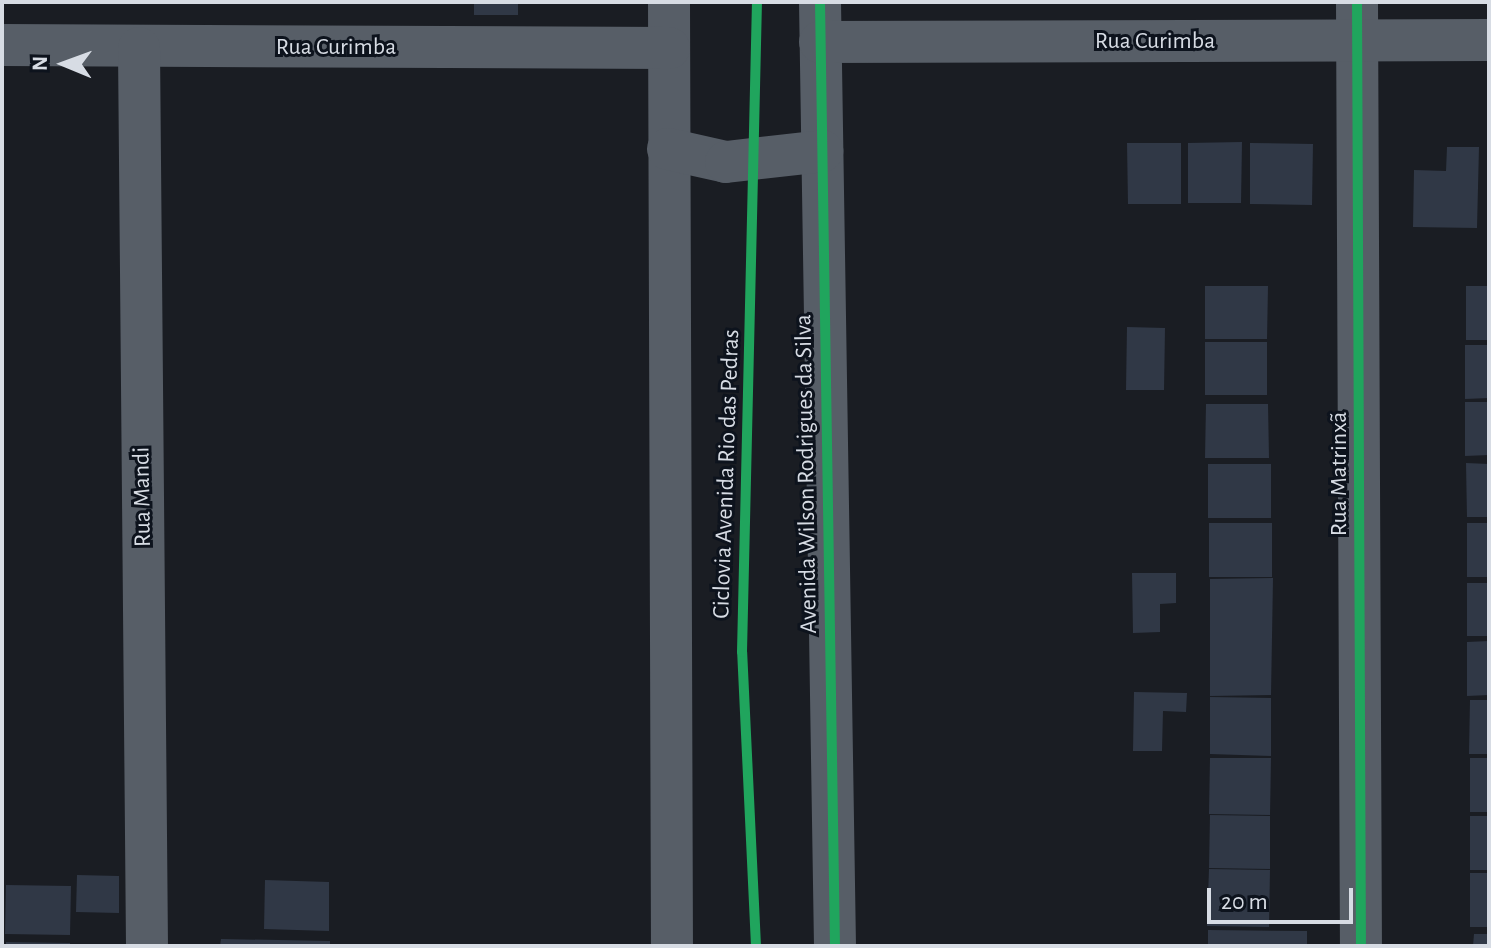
<!DOCTYPE html>
<html>
<head>
<meta charset="utf-8">
<style>
  body { margin:0 }
  #map { position:relative; width:1491px; height:948px; overflow:hidden; background:#1a1d23; font-family:"Alegreya Sans",sans-serif }
  div>[style] { position:absolute }
  .building>* { inset:0; background:#303846 }
  .minor>* { height:42px; margin:-21px; padding:0 21px; transform-origin:21px; border-radius:21px; background:#575e67 }
  .cycleway>* { height:10px; margin:-5px; padding:0 5px; transform-origin:5px; border-radius:5px; background:#20a55d }
  span { translate:-50% -50%; white-space:nowrap; text-align:center; line-height:1.15; -webkit-text-stroke:6px #0d131d; paint-order:stroke }
  .street-label { font-size:24px; color:#d7dce4 }
  .frame { position:absolute; inset:0; border:4px solid #d7dce4; pointer-events:none }
  .north { position:absolute; left:24px; top:24px; width:80px; height:80px; -webkit-text-stroke:6px #0d131d; paint-order:stroke; rotate:271deg; font-size:22px; font-weight:700; line-height:32px; text-align:center; color:#d7dce4 }
  .north::after { content:''; display:block; margin:auto; width:28px; height:36px; background:#d7dce4; clip-path:polygon(50% 0,100% 100%,50% 72%,0 100%) }
  .scale { position:absolute; left:1207px; top:888px; width:146px; height:36px; box-sizing:border-box; border:4px solid #d7dce4; border-top:0; padding-left:10px; font-size:24px; line-height:28px; white-space:nowrap; color:#d7dce4; -webkit-text-stroke:6px #0d131d; paint-order:stroke }
</style>
</head>
<body>
<div id="map">
  <div class="building">
    <div style="clip-path:polygon(474px 2px,518px 2px,518px 15px,474px 15px)"></div>
    <div style="clip-path:polygon(1242px 142px,1241px 203px,1188px 203px,1188px 143px)"></div>
    <div style="clip-path:polygon(1127px 143px,1181px 143px,1181px 204px,1128px 204px)"></div>
    <div style="clip-path:polygon(1250px 143px,1313px 144px,1312px 205px,1250px 204px)"></div>
    <div style="clip-path:polygon(1447px 147px,1479px 147px,1477px 228px,1413px 227px,1414px 170px,1446px 171px)"></div>
    <div style="clip-path:polygon(1205px 286px,1268px 286px,1267px 339px,1205px 339px)"></div>
    <div style="clip-path:polygon(1466px 286px,1489px 286px,1489px 340px,1466px 340px)"></div>
    <div style="clip-path:polygon(1127px 327px,1165px 328px,1164px 390px,1126px 390px)"></div>
    <div style="clip-path:polygon(1205px 342px,1267px 342px,1267px 395px,1205px 395px)"></div>
    <div style="clip-path:polygon(1465px 345px,1489px 345px,1489px 398px,1465px 399px)"></div>
    <div style="clip-path:polygon(1465px 402px,1489px 402px,1489px 455px,1465px 456px)"></div>
    <div style="clip-path:polygon(1206px 404px,1268px 404px,1269px 458px,1205px 458px)"></div>
    <div style="clip-path:polygon(1466px 463px,1489px 464px,1489px 517px,1467px 517px)"></div>
    <div style="clip-path:polygon(1208px 464px,1271px 464px,1271px 518px,1208px 518px)"></div>
    <div style="clip-path:polygon(1209px 523px,1272px 523px,1272px 577px,1209px 577px)"></div>
    <div style="clip-path:polygon(1467px 523px,1489px 523px,1489px 577px,1467px 577px)"></div>
    <div style="clip-path:polygon(1132px 573px,1176px 573px,1176px 603px,1160px 604px,1160px 632px,1133px 633px)"></div>
    <div style="clip-path:polygon(1273px 578px,1271px 695px,1210px 696px,1210px 579px)"></div>
    <div style="clip-path:polygon(1467px 583px,1489px 583px,1489px 636px,1467px 636px)"></div>
    <div style="clip-path:polygon(1489px 641px,1489px 695px,1467px 696px,1467px 642px)"></div>
    <div style="clip-path:polygon(1134px 692px,1187px 693px,1186px 712px,1163px 711px,1162px 751px,1133px 751px)"></div>
    <div style="clip-path:polygon(1210px 697px,1271px 698px,1271px 756px,1210px 754px)"></div>
    <div style="clip-path:polygon(1470px 700px,1489px 700px,1489px 754px,1469px 754px)"></div>
    <div style="clip-path:polygon(1210px 758px,1271px 758px,1270px 815px,1209px 814px)"></div>
    <div style="clip-path:polygon(1470px 758px,1489px 758px,1489px 812px,1470px 812px)"></div>
    <div style="clip-path:polygon(1210px 815px,1270px 816px,1270px 869px,1209px 868px)"></div>
    <div style="clip-path:polygon(1470px 816px,1489px 816px,1489px 870px,1470px 870px)"></div>
    <div style="clip-path:polygon(1209px 869px,1270px 870px,1269px 927px,1207px 926px)"></div>
    <div style="clip-path:polygon(1470px 873px,1489px 873px,1489px 927px,1470px 927px)"></div>
    <div style="clip-path:polygon(77px 875px,119px 876px,119px 913px,76px 912px)"></div>
    <div style="clip-path:polygon(265px 880px,329px 882px,329px 931px,264px 929px)"></div>
    <div style="clip-path:polygon(6px 885px,71px 886px,70px 935px,5px 934px)"></div>
    <div style="clip-path:polygon(1208px 930px,1307px 931px,1307px 946px,1208px 946px)"></div>
    <div style="clip-path:polygon(1474px 934px,1489px 934px,1489px 946px,1473px 946px)"></div>
    <div style="clip-path:polygon(221px 939px,330px 941px,330px 946px,220px 946px)"></div>
    <div style="clip-path:polygon(6px 942px,70px 943px,70px 946px,6px 946px)"></div>
  </div>
  <div class="minor">
    <div style="left:669px;top:2px;width:944px;rotate:89.82deg"></div>
    <div style="left:820px;top:2px;width:944px;rotate:89.09deg"></div>
    <div style="left:1357px;top:2px;width:944px;rotate:89.76deg"></div>
    <div style="left:820px;top:42px;width:669px;rotate:-0.17deg"></div>
    <div style="left:2px;top:45px;width:667px;rotate:0.26deg"></div>
    <div style="left:139px;top:48px;width:898px;rotate:89.49deg"></div>
    <div style="left:668px;top:149px;width:59px;rotate:12.6deg"></div>
    <div style="left:726px;top:162px;width:97px;rotate:-6.5deg"></div>
  </div>
  <div class="cycleway">
    <div style="left:820px;top:2px;width:944px;rotate:89.09deg"></div>
    <div style="left:1357px;top:2px;width:944px;rotate:89.76deg"></div>
    <div style="left:756px;top:946px;width:294px;rotate:-92.7deg"></div>
    <div style="left:742px;top:652px;width:650px;rotate:-88.68deg"></div>
  </div>
  <div class="street-label">
    <span style="left:1155px;top:42px">Rua Curimba</span>
    <span style="left:336px;top:48px">Rua Curimba</span>
    <span style="left:727px;top:474px;rotate:-88deg">Ciclovia Avenida Rio das Pedras</span>
    <span style="left:807px;top:474px;rotate:-91deg">Avenida Wilson Rodrigues da Silva</span>
    <span style="left:1340px;top:474px;rotate:-90deg">Rua Matrinxã</span>
    <span style="left:143px;top:497px;rotate:-91deg">Rua Mandi</span>
  </div>
  <div class="frame"></div>
  <div class="north">N</div>
  <div class="scale">20 m</div>
</div>
</body>
</html>
